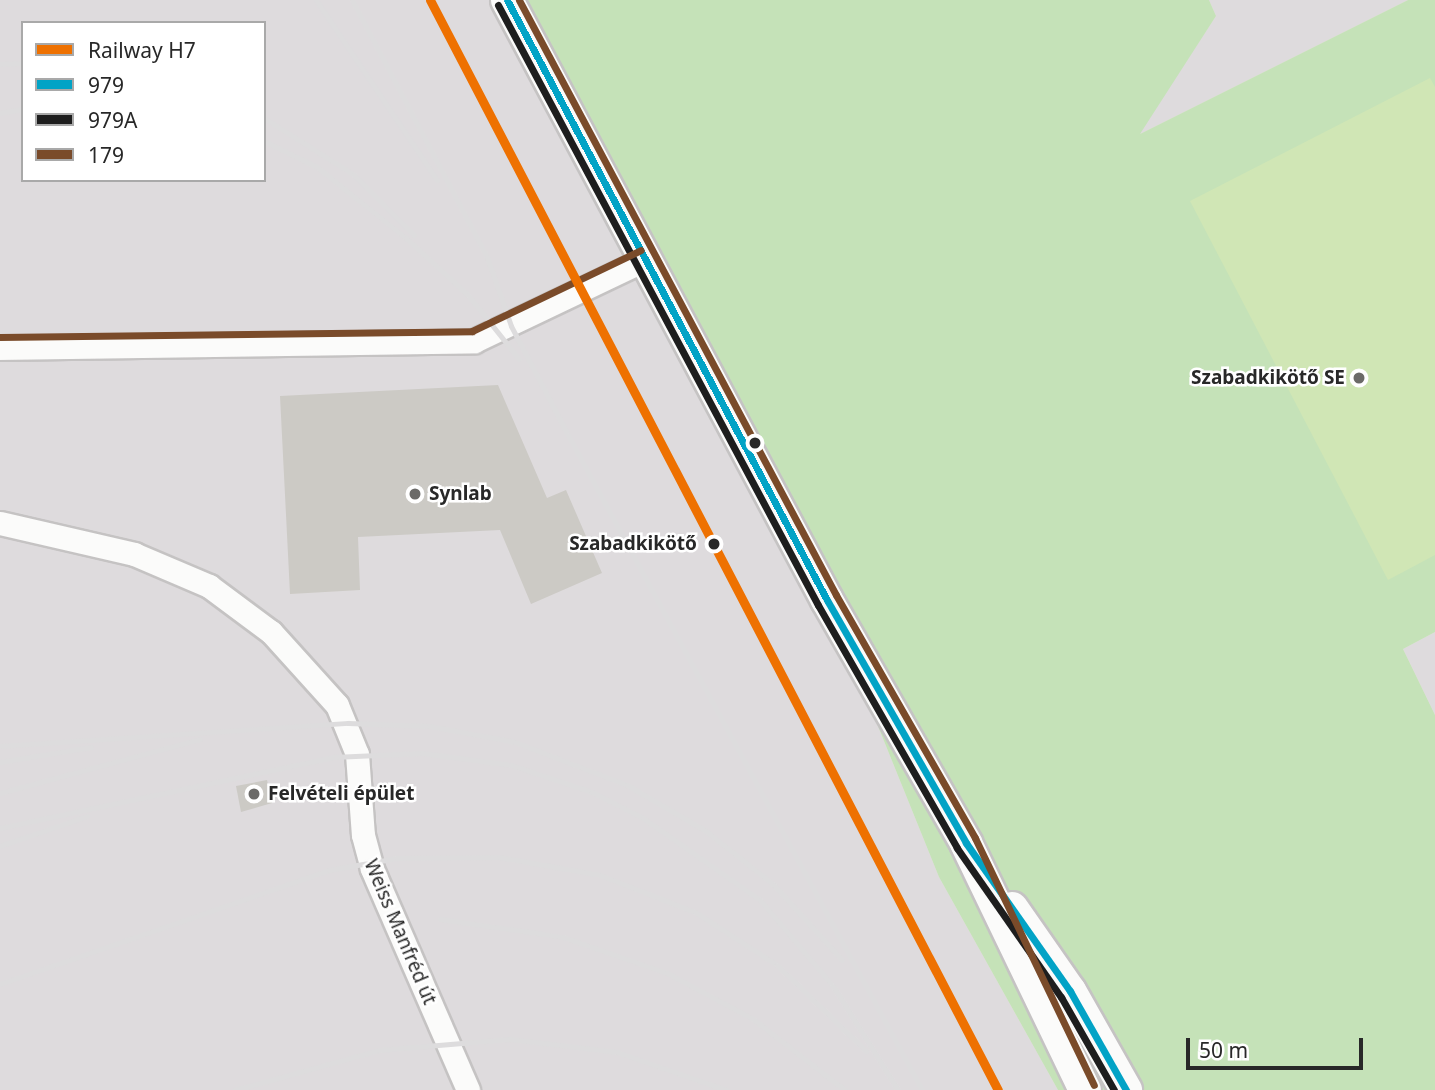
<!DOCTYPE html>
<html>
<head>
<meta charset="utf-8">
<style>
  body { margin:0 }
  #map { position:relative; width:1435px; height:1090px; overflow:hidden; background:#e7e4de; font-family:"Noto Sans",sans-serif }
  div>[style] { position:absolute }
  .industrial>* { inset:0; background:#dedbdd }
  .green>* { inset:0; background:#c5e2b8 }
  .pitch>* { inset:0; background:#d0e6b5 }
  .building>* { inset:0; background:#cccac5 }
  .roads { filter:drop-shadow(2px 0 #c5c3c3) drop-shadow(-2px 0 #c5c3c3) drop-shadow(0 2px #c5c3c3) drop-shadow(0 -2px #c5c3c3) }
  .street>* { height:23px; margin:-11.5px; padding:0 11.5px; transform-origin:11.5px; border-radius:11.5px; background:#fbfbfa }
  .secondary>* { height:32px; margin:-16px; padding:0 16px; transform-origin:16px; border-radius:16px; background:#fbfbfa }
  .rail>* { height:5px; margin:-2.5px; padding:0 2.5px; transform-origin:2.5px; border-radius:2.5px; background:#dddcdd }
  .bus-1>* { height:7px; margin:-3.5px; padding:0 3.5px; transform-origin:3.5px; border-radius:3.5px; background:#02a3c6 }
  .bus-2>* { height:7px; margin:-3.5px; padding:0 3.5px; transform-origin:3.5px; border-radius:3.5px; background:#1e1e1e }
  .bus-3>* { height:7px; margin:-3.5px; padding:0 3.5px; transform-origin:3.5px; border-radius:3.5px; background:#7a4b2a }
  .rail-1>* { height:9px; margin:-4.5px; padding:0 4.5px; transform-origin:4.5px; border-radius:4.5px; background:#ee7101 }
  .dots>* { width:19px; height:19px; translate:-50% -50%; box-sizing:border-box; border:4px solid #fff; border-radius:50% }
  span { translate:-50% -50%; white-space:nowrap; text-align:center; line-height:1.15; -webkit-text-stroke:5px #fff; paint-order:stroke }
  .poi-label { font-size:19px; color:#282828; font-weight:700 }
  .right { translate:-100% -50%; text-align:right }
  .left { translate:0 -50%; text-align:left }
  .stop-label { font-size:19px; color:#282828; font-weight:700 }
  .street-label { font-size:19px; color:#282828 }
  .legend { position:absolute; left:21px; top:21px; width:245px; height:161px; box-sizing:border-box; background:#fff; border:2px solid #a9a9a9; margin:0; padding:9px 12px; list-style:none; font-size:21px; color:#282828 }
  .legend li { display:flex; align-items:center; gap:14px; height:35px }
  .legend b { width:35px; border:2px solid #a9a9a9 }
  .scale { position:absolute; left:1186px; top:1038px; width:177px; height:32px; box-sizing:border-box; border:4px solid #282828; border-top:0; padding-left:9px; font-size:21px; line-height:24px; white-space:nowrap; color:#282828; -webkit-text-stroke:5px #fff; paint-order:stroke }
</style>
</head>
<body>
<div id="map">
  <div class="industrial">
    <div style="clip-path:polygon(evenodd,0 0,507px 0,827px 600px,939px 877px,1058px 1090px,0 1090px,0 0,23px 23px,264px 23px,264px 180px,23px 180px,23px 23px)"></div>
    <div style="clip-path:polygon(1209px 0,1408px 0,1138px 135px,1216px 16px)"></div>
    <div style="clip-path:polygon(1435px 632px,1435px 715px,1403px 649px)"></div>
  </div>
  <div class="green">
    <div style="clip-path:polygon(507px 0,1209px 0,1216px 16px,1140px 134px,1408px 0,1435px 0,1435px 632px,1403px 649px,1435px 715px,1435px 1090px,1058px 1090px,939px 877px,827px 600px)"></div>
  </div>
  <div class="pitch">
    <div style="clip-path:polygon(1430px 78px,1435px 87px,1435px 555px,1388px 580px,1190px 201px)"></div>
  </div>
  <div class="building">
    <div style="clip-path:polygon(498px 385px,547px 498px,566px 490px,602px 573px,531px 604px,500px 530px,358px 537px,360px 590px,290px 594px,280px 396px)"></div>
    <div style="clip-path:polygon(267px 780px,272px 803px,241px 812px,236px 786px)"></div>
  </div>
  <div class="roads">
    <div class="street">
      <div style="left:0;top:348px;width:474px;rotate:-0.8deg"></div>
      <div style="left:474px;top:341px;width:191px;rotate:-25.5deg"></div>
      <div style="left:0;top:523px;width:138px;rotate:13deg"></div>
      <div style="left:134px;top:554px;width:82px;rotate:23.1deg"></div>
      <div style="left:209px;top:586px;width:77px;rotate:36.6deg"></div>
      <div style="left:271px;top:632px;width:98px;rotate:47.9deg"></div>
      <div style="left:337px;top:705px;width:53px;rotate:67.8deg"></div>
      <div style="left:357px;top:754px;width:81px;rotate:85.8deg"></div>
      <div style="left:363px;top:835px;width:35px;rotate:75deg"></div>
      <div style="left:372px;top:869px;width:241px;rotate:66.5deg"></div>
    </div>
    <div class="secondary">
      <div style="left:507px;top:0;width:680px;rotate:61.93deg"></div>
      <div style="left:827px;top:600px;width:280px;rotate:60.2deg"></div>
      <div style="left:966px;top:843px;width:274px;rotate:64.3deg"></div>
      <div style="left:1012px;top:908px;width:101px;rotate:55.1deg"></div>
      <div style="left:1070px;top:991px;width:114px;rotate:60.5deg"></div>
    </div>
  </div>
  <div class="rail">
    <div style="left:316px;top:0;width:217px;rotate:56.1deg"></div>
    <div style="left:352px;top:0;width:290px;rotate:62.3deg"></div>
    <div style="left:487px;top:257px;width:73px;rotate:70.8deg"></div>
    <div style="left:511px;top:326px;width:123px;rotate:62.4deg"></div>
    <div style="left:568px;top:435px;width:745px;rotate:61.61deg"></div>
    <div style="left:0;top:64px;width:23px;rotate:-2deg"></div>
    <div style="left:0;top:113px;width:23px;rotate:-10deg"></div>
    <div style="left:264px;top:118px;width:107px;rotate:32.3deg"></div>
    <div style="left:354px;top:175px;width:85px;rotate:45deg"></div>
    <div style="left:264px;top:141px;width:59px;rotate:26.1deg"></div>
    <div style="left:317px;top:167px;width:114px;rotate:38.6deg"></div>
    <div style="left:406px;top:238px;width:84px;rotate:42.6deg"></div>
    <div style="left:468px;top:295px;width:82px;rotate:51.4deg"></div>
    <div style="left:0;top:746px;width:349px;rotate:-3.8deg"></div>
    <div style="left:348px;top:723px;width:81px;rotate:2.1deg"></div>
    <div style="left:429px;top:726px;width:87px;rotate:10.5deg"></div>
    <div style="left:515px;top:742px;width:120px;rotate:21deg"></div>
    <div style="left:627px;top:785px;width:91px;rotate:30.2deg"></div>
    <div style="left:706px;top:831px;width:87px;rotate:38.5deg"></div>
    <div style="left:774px;top:885px;width:101px;rotate:47.8deg"></div>
    <div style="left:0;top:762px;width:92px;rotate:-9.4deg"></div>
    <div style="left:0;top:793px;width:207px;rotate:-15.1deg"></div>
    <div style="left:0;top:828px;width:340px;rotate:-12deg"></div>
    <div style="left:333px;top:757px;width:89px;rotate:-2.6deg"></div>
    <div style="left:422px;top:753px;width:90px;rotate:7.7deg"></div>
    <div style="left:511px;top:765px;width:85px;rotate:18.4deg"></div>
    <div style="left:592px;top:792px;width:57px;rotate:27deg"></div>
    <div style="left:643px;top:818px;width:143px;rotate:35deg"></div>
    <div style="left:760px;top:900px;width:113px;rotate:49.7deg"></div>
    <div style="left:833px;top:986px;width:123px;rotate:58deg"></div>
    <div style="left:0;top:846px;width:92px;rotate:-19deg"></div>
    <div style="left:440px;top:919px;width:124px;rotate:8.3deg"></div>
    <div style="left:563px;top:937px;width:110px;rotate:19.1deg"></div>
    <div style="left:667px;top:973px;width:98px;rotate:28.1deg"></div>
    <div style="left:753px;top:1019px;width:116px;rotate:37.7deg"></div>
    <div style="left:0;top:984px;width:348px;rotate:-19.1deg"></div>
    <div style="left:329px;top:870px;width:69px;rotate:-10deg"></div>
    <div style="left:397px;top:858px;width:102px;rotate:-0.6deg"></div>
    <div style="left:499px;top:857px;width:103px;rotate:10.1deg"></div>
    <div style="left:600px;top:875px;width:102px;rotate:21.3deg"></div>
    <div style="left:695px;top:912px;width:98px;rotate:32.9deg"></div>
    <div style="left:777px;top:965px;width:124px;rotate:44deg"></div>
    <div style="left:235px;top:1090px;width:149px;rotate:-15.5deg"></div>
    <div style="left:379px;top:1050px;width:131px;rotate:-4.8deg"></div>
    <div style="left:510px;top:1039px;width:108px;rotate:6.9deg"></div>
    <div style="left:617px;top:1052px;width:115px;rotate:19.2deg"></div>
  </div>
  <div class="bus-1">
    <div style="left:507px;top:0;width:680px;rotate:61.93deg"></div>
    <div style="left:827px;top:600px;width:280px;rotate:60.2deg"></div>
    <div style="left:966px;top:843px;width:181px;rotate:54.9deg"></div>
    <div style="left:1070px;top:991px;width:114px;rotate:60.5deg"></div>
  </div>
  <div class="bus-2">
    <div style="left:498px;top:5px;width:680px;rotate:61.93deg"></div>
    <div style="left:818px;top:605px;width:280px;rotate:60.2deg"></div>
    <div style="left:957px;top:848px;width:182px;rotate:55.1deg"></div>
    <div style="left:1061px;top:997px;width:107px;rotate:60.3deg"></div>
  </div>
  <div class="bus-3">
    <div style="left:519px;top:0;width:674px;rotate:61.95deg"></div>
    <div style="left:836px;top:595px;width:280px;rotate:60.2deg"></div>
    <div style="left:975px;top:838px;width:274px;rotate:64.3deg"></div>
    <div style="left:0;top:337px;width:472px;rotate:-0.7deg"></div>
    <div style="left:472px;top:331px;width:187px;rotate:-25.6deg"></div>
  </div>
  <div class="rail-1">
    <div style="left:430px;top:0;width:1229px;rotate:62.48deg"></div>
  </div>
  <div class="dots">
    <div style="left:1359px;top:378px;background:#6b6a68"></div>
    <div style="left:755px;top:443px;background:#282828"></div>
    <div style="left:415px;top:494px;background:#6b6a68"></div>
    <div style="left:714px;top:544px;background:#282828"></div>
    <div style="left:254px;top:794px;background:#6b6a68"></div>
  </div>
  <div class="poi-label">
    <span class="right" style="left:1345px;top:378px">Szabadkikötő SE</span>
    <span class="left" style="left:429px;top:494px">Synlab</span>
    <span class="left" style="left:268px;top:794px">Felvételi épület</span>
  </div>
  <div class="stop-label">
    <span class="right" style="left:697px;top:544px">Szabadkikötő</span>
  </div>
  <div class="street-label">
    <span style="left:400px;top:932px;rotate:67deg">Weiss Manfréd út</span>
  </div>
  <ul class="legend">
  <li><b style="height:9px;background:#ee7101"></b>Railway H7</li>
  <li><b style="height:9px;background:#02a3c6"></b>979</li>
  <li><b style="height:9px;background:#1e1e1e"></b>979A</li>
  <li><b style="height:9px;background:#7a4b2a"></b>179</li>
  </ul>
  <div class="scale">50 m</div>
</div>
</body>
</html>
